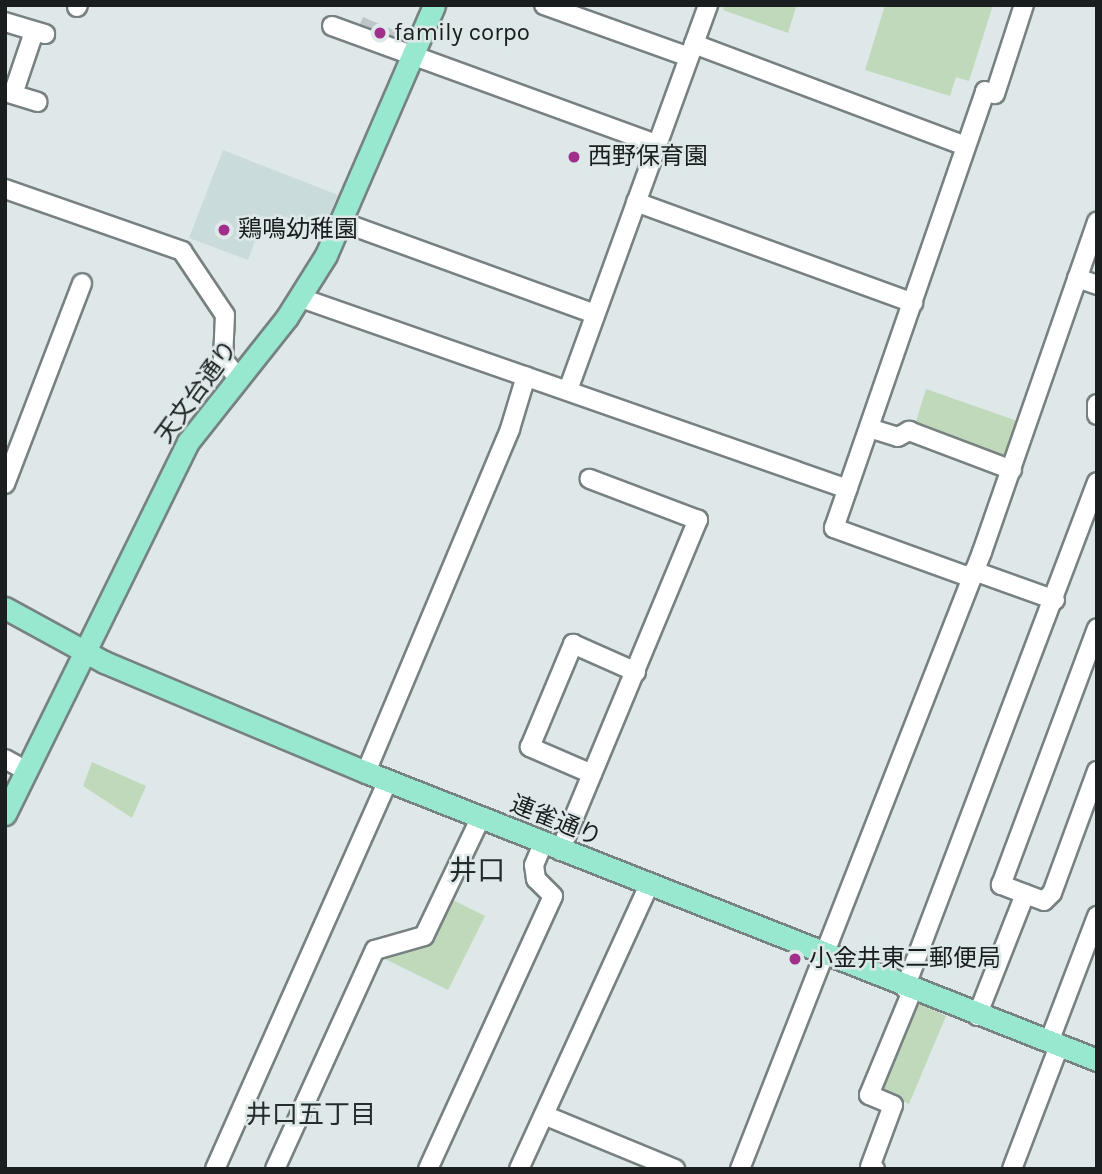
<!DOCTYPE html>
<html>
<head>
<meta charset="utf-8">
<style>
  body { margin:0 }
  #map { position:relative; width:1102px; height:1174px; overflow:hidden; background:#dee8e8; font-family:Karla,"Noto Sans JP",sans-serif }
  div>[style] { position:absolute }
  .built>* { inset:0; background:#c9dbdb }
  .green>* { inset:0; background:#c1d9bb }
  .building>* { inset:0; background:#bec6ca }
  .roads { filter:drop-shadow(2px 0 #788181) drop-shadow(-2px 0 #788181) drop-shadow(0 2px #788181) drop-shadow(0 -2px #788181) }
  .minor>* { height:18px; margin:-9px; padding:0 9px; transform-origin:9px; border-radius:9px; background:#fff }
  .major>* { height:21px; margin:-10.5px; padding:0 10.5px; transform-origin:10.5px; border-radius:10.5px; background:#97e8ce }
  .dots>* { width:19px; height:19px; translate:-50% -50%; box-sizing:border-box; border:4px solid #dee8e8; border-radius:50% }
  span { translate:-50% -50%; white-space:nowrap; text-align:center; line-height:1.15; -webkit-text-stroke:5px #dee8e8; paint-order:stroke }
  .poi-label { font-size:24px; color:#1a1e1e }
  .left { translate:0 -50%; text-align:left }
  .street-label { font-size:24px; color:#1a1e1e }
  .neighbourhood-label { font-size:26px; color:#242c2c }
  .quarter-label { font-size:28px; color:#242c2c }
  .frame { position:absolute; inset:0; border:7px solid #1a1e1e; pointer-events:none }
</style>
</head>
<body>
<div id="map">
  <div class="built">
    <div style="clip-path:polygon(223px 150px,338px 195px,321px 233px,286px 217px,262px 222px,248px 260px,189px 238px)"></div>
  </div>
  <div class="green">
    <div style="clip-path:polygon(724px 5px,791px 5px,796px 7px,788px 33px,723px 10px)"></div>
    <div style="clip-path:polygon(885px 5px,993px 5px,969px 81px,956px 77px,950px 96px,865px 70px)"></div>
    <div style="clip-path:polygon(926px 389px,1023px 423px,1008px 464px,912px 434px)"></div>
    <div style="clip-path:polygon(92px 762px,146px 786px,132px 818px,83px 786px)"></div>
    <div style="clip-path:polygon(447px 897px,485px 916px,448px 990px,381px 957px,427px 938px)"></div>
    <div style="clip-path:polygon(916px 1002px,946px 1016px,909px 1104px,878px 1089px)"></div>
  </div>
  <div class="building">
    <div style="clip-path:polygon(363px 17px,403px 34px,401px 39px,360px 24px)"></div>
  </div>
  <div class="roads">
    <div class="minor">
      <div style="left:544px;top:5px;width:154px;rotate:19.7deg"></div>
      <div style="left:77px;top:7px;width:2px;rotate:-63deg"></div>
      <div style="left:5px;top:22px;width:42px;rotate:16.7deg"></div>
      <div style="left:332px;top:26px;width:346px;rotate:20deg"></div>
      <div style="left:694px;top:44px;width:290px;rotate:20.6deg"></div>
      <div style="left:5px;top:92px;width:34px;rotate:17deg"></div>
      <div style="left:13px;top:94px;width:65px;rotate:-71.3deg"></div>
      <div style="left:5px;top:189px;width:188px;rotate:19.3deg"></div>
      <div style="left:182px;top:251px;width:77px;rotate:56.1deg"></div>
      <div style="left:225px;top:315px;width:44px;rotate:92.6deg"></div>
      <div style="left:223px;top:359px;width:24px;rotate:52deg"></div>
      <div style="left:636px;top:202px;width:295px;rotate:20deg"></div>
      <div style="left:342px;top:222px;width:269px;rotate:20deg"></div>
      <div style="left:1077px;top:278px;width:21px;rotate:19deg"></div>
      <div style="left:301px;top:298px;width:579px;rotate:19.25deg"></div>
      <div style="left:568px;top:390px;width:410px;rotate:-70deg"></div>
      <div style="left:1097px;top:404px;width:11px;rotate:90deg"></div>
      <div style="left:869px;top:428px;width:30px;rotate:17deg"></div>
      <div style="left:898px;top:437px;width:13px;rotate:-29deg"></div>
      <div style="left:909px;top:431px;width:110px;rotate:20.7deg"></div>
      <div style="left:5px;top:484px;width:215px;rotate:-69deg"></div>
      <div style="left:974px;top:571px;width:86px;rotate:19.7deg"></div>
      <div style="left:972px;top:578px;width:147px;rotate:-160.1deg"></div>
      <div style="left:834px;top:528px;width:462px;rotate:-70.9deg"></div>
      <div style="left:985px;top:91px;width:10px;rotate:17deg"></div>
      <div style="left:995px;top:94px;width:94px;rotate:-72deg"></div>
      <div style="left:5px;top:759px;width:26px;rotate:29deg"></div>
      <div style="left:366px;top:772px;width:372px;rotate:-67.2deg"></div>
      <div style="left:510px;top:429px;width:55px;rotate:-73.2deg"></div>
      <div style="left:592px;top:774px;width:68px;rotate:-156.5deg"></div>
      <div style="left:530px;top:747px;width:112px;rotate:-67.3deg"></div>
      <div style="left:573px;top:644px;width:69px;rotate:24deg"></div>
      <div style="left:560px;top:851px;width:359px;rotate:-67.4deg"></div>
      <div style="left:698px;top:520px;width:116px;rotate:-159.2deg"></div>
      <div style="left:1025px;top:894px;width:26px;rotate:-159deg"></div>
      <div style="left:1001px;top:885px;width:274px;rotate:-69.5deg"></div>
      <div style="left:905px;top:988px;width:541px;rotate:-69.22deg"></div>
      <div style="left:977px;top:1016px;width:131px;rotate:-68.5deg"></div>
      <div style="left:1025px;top:894px;width:20px;rotate:20deg"></div>
      <div style="left:1044px;top:901px;width:11px;rotate:-45deg"></div>
      <div style="left:1052px;top:893px;width:130px;rotate:-69.8deg"></div>
      <div style="left:1049px;top:1042px;width:135px;rotate:-69.1deg"></div>
      <div style="left:544px;top:1115px;width:142px;rotate:22.4deg"></div>
      <div style="left:215px;top:1169px;width:425px;rotate:-66deg"></div>
      <div style="left:275px;top:1169px;width:241px;rotate:-65.5deg"></div>
      <div style="left:375px;top:950px;width:51px;rotate:-15.9deg"></div>
      <div style="left:424px;top:936px;width:130px;rotate:-64.4deg"></div>
      <div style="left:428px;top:1169px;width:300px;rotate:-65.4deg"></div>
      <div style="left:553px;top:896px;width:24px;rotate:-135deg"></div>
      <div style="left:536px;top:879px;width:14px;rotate:-98deg"></div>
      <div style="left:534px;top:865px;width:23px;rotate:-67deg"></div>
      <div style="left:519px;top:1169px;width:312px;rotate:-65.4deg"></div>
      <div style="left:740px;top:1169px;width:663px;rotate:-68.58deg"></div>
      <div style="left:982px;top:552px;width:350px;rotate:-70.8deg"></div>
      <div style="left:875px;top:1169px;width:5px;rotate:-158deg"></div>
      <div style="left:870px;top:1167px;width:66px;rotate:-69.6deg"></div>
      <div style="left:893px;top:1105px;width:26px;rotate:-157deg"></div>
      <div style="left:869px;top:1095px;width:113px;rotate:-67.5deg"></div>
      <div style="left:1012px;top:1169px;width:132px;rotate:-69.1deg"></div>
    </div>
    <div class="major">
      <div style="left:5px;top:608px;width:113px;rotate:28.6deg"></div>
      <div style="left:104px;top:662px;width:284px;rotate:22.8deg"></div>
      <div style="left:366px;top:772px;width:786px;rotate:21.5deg"></div>
      <div style="left:5px;top:814px;width:415px;rotate:-63.8deg"></div>
      <div style="left:188px;top:442px;width:159px;rotate:-51.6deg"></div>
      <div style="left:287px;top:317px;width:73px;rotate:-57.8deg"></div>
      <div style="left:326px;top:255px;width:272px;rotate:-66.6deg"></div>
    </div>
  </div>
  <div class="dots">
    <div style="left:380px;top:33px;background:#a02e8a"></div>
    <div style="left:574px;top:157px;background:#a02e8a"></div>
    <div style="left:224px;top:230px;background:#a02e8a"></div>
    <div style="left:795px;top:959px;background:#a02e8a"></div>
  </div>
  <div class="poi-label">
    <span class="left" style="left:394px;top:33px">family corpo</span>
    <span class="left" style="left:588px;top:157px">西野保育園</span>
    <span class="left" style="left:238px;top:230px">鶏鳴幼稚園</span>
    <span class="left" style="left:809px;top:959px">小金井東二郵便局</span>
  </div>
  <div class="street-label">
    <span style="left:197px;top:392px;rotate:-54deg">天文台通り</span>
    <span style="left:556px;top:821px;rotate:22deg">連雀通り</span>
  </div>
  <div class="neighbourhood-label">
    <span style="left:311px;top:1115px">井口五丁目</span>
  </div>
  <div class="quarter-label">
    <span style="left:477px;top:871px">井口</span>
  </div>
  <div class="frame"></div>
</div>
</body>
</html>
